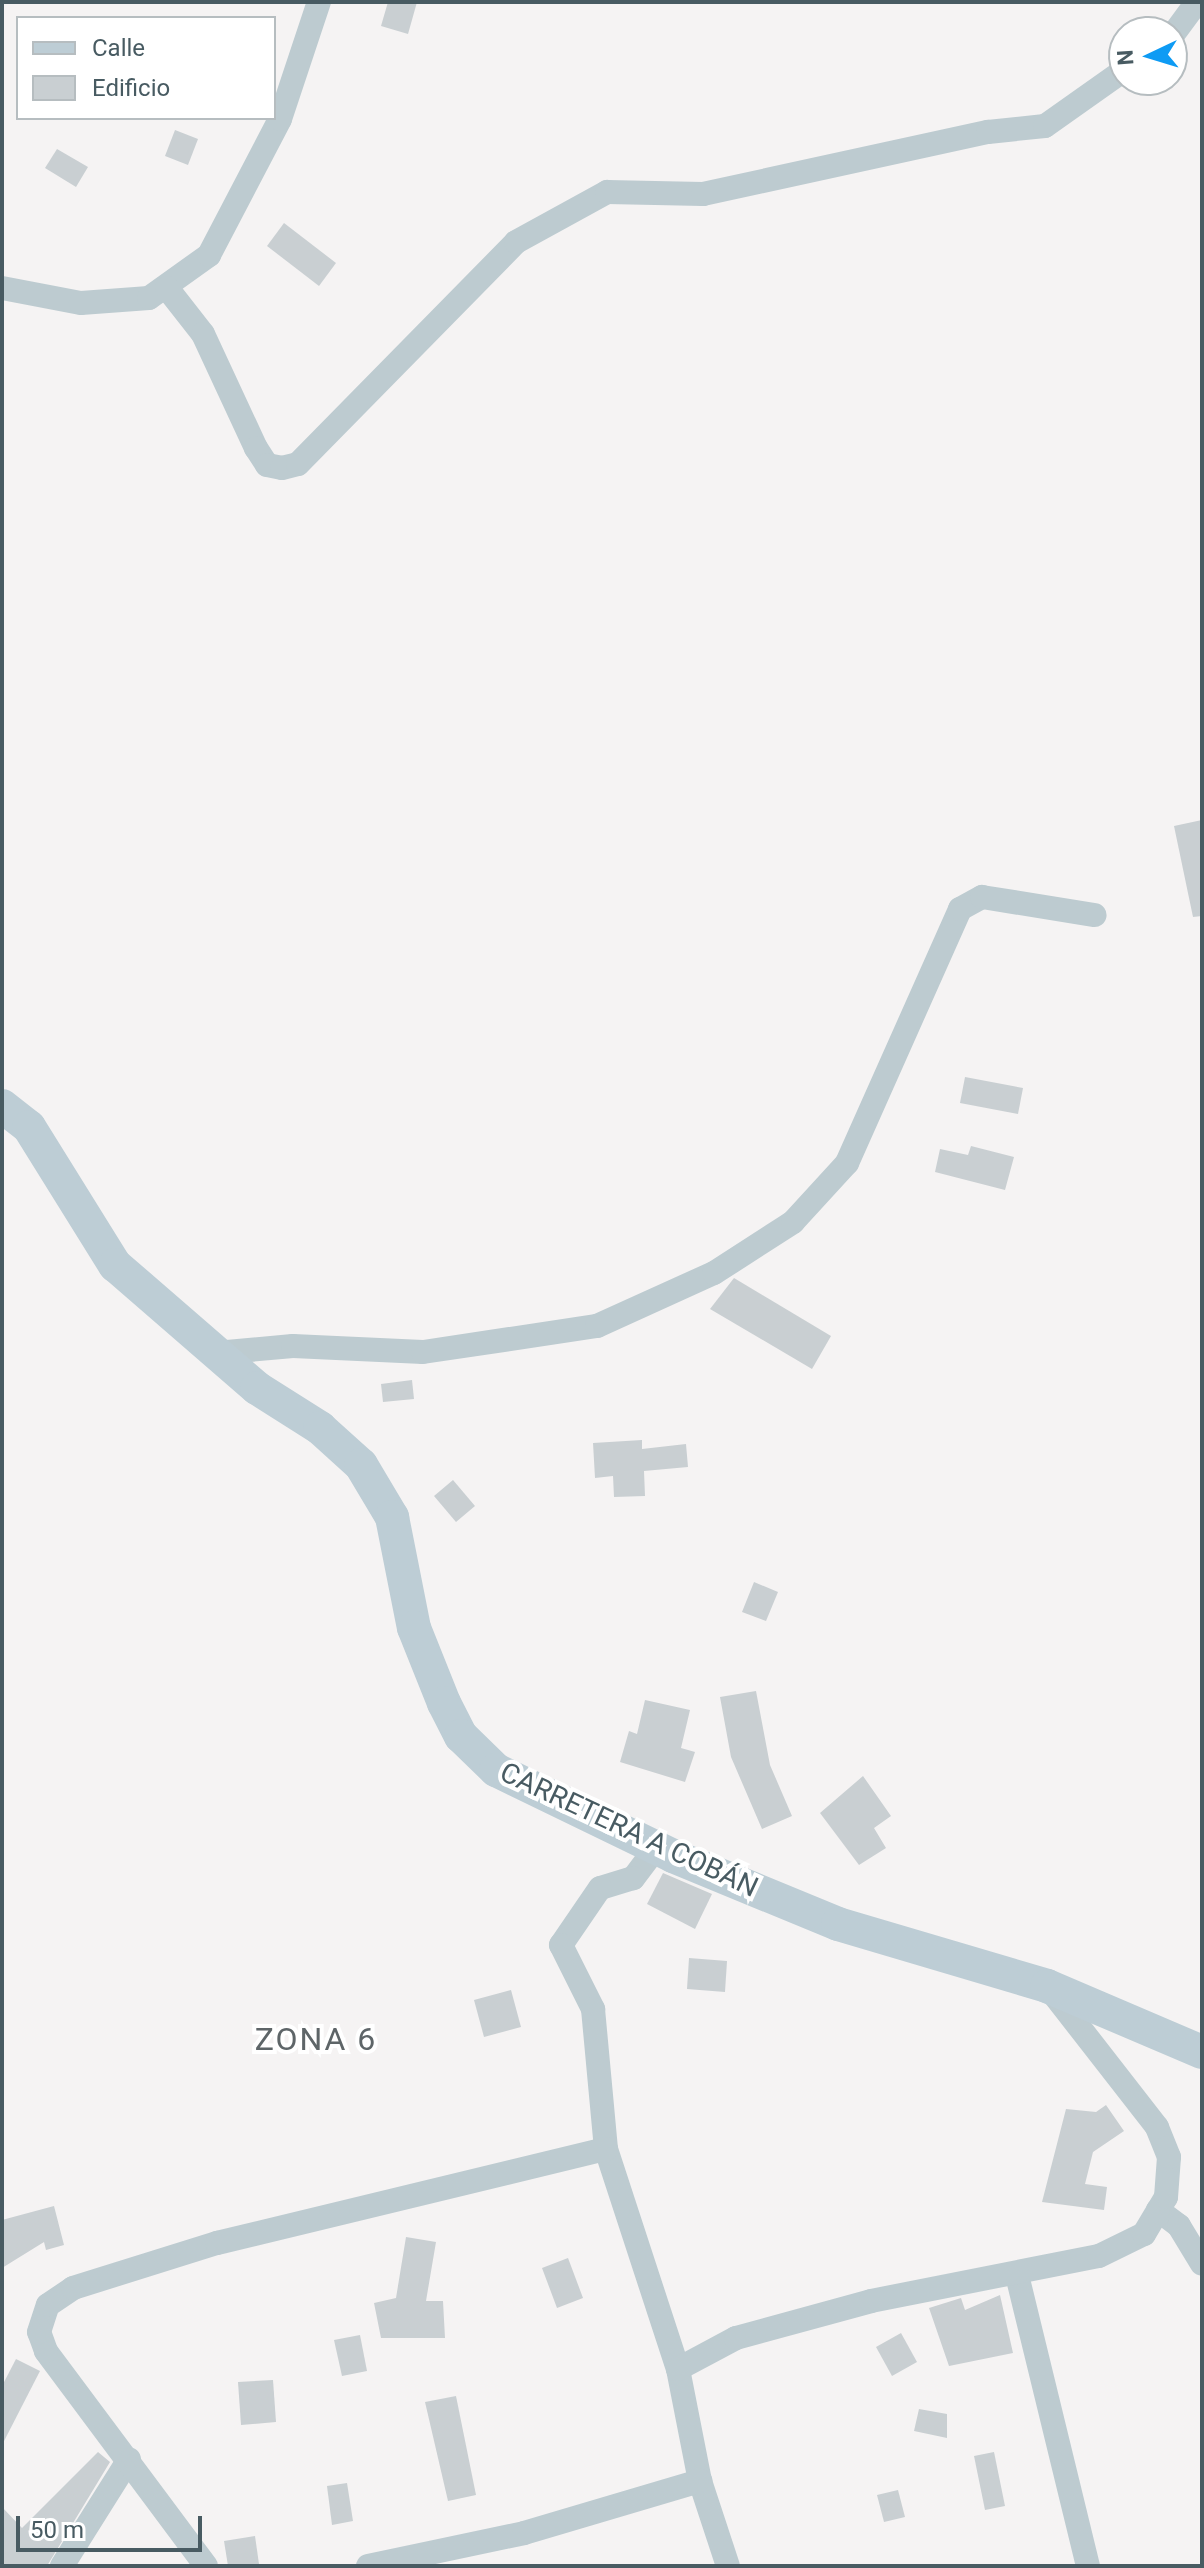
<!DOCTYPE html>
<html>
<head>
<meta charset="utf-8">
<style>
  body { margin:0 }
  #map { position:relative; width:1204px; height:2568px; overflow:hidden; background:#f5f3f3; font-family:Roboto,sans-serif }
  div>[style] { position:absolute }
  .building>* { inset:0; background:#c9cfd2 }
  .street>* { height:24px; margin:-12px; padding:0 12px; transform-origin:12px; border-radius:12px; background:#bdcbd0 }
  .secondary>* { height:34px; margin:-17px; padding:0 17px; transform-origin:17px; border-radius:17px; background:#bdcdd5 }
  span { translate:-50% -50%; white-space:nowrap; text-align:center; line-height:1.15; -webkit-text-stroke:8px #fff; paint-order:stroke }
  .street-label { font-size:28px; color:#485b62 }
  .quarter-label { font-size:32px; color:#5e6568; letter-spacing:2px }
  .frame { position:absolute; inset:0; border:4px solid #485b62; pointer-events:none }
  .legend { position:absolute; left:16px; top:16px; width:260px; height:104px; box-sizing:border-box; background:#fff; border:2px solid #b6bdc0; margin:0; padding:10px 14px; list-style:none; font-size:24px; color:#485b62 }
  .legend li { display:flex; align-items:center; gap:16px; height:40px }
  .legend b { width:40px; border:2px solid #b6bdc0 }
  .north { position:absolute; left:1108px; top:16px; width:80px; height:80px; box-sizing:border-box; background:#fff; border:2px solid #b6bdc0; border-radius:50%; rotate:266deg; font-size:22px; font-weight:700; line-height:32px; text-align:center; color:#485b62 }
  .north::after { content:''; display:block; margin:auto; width:28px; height:36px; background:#0e9bf4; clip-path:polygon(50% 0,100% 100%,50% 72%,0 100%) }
  .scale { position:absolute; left:16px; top:2516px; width:186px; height:36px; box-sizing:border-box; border:4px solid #485b62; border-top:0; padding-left:10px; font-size:24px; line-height:28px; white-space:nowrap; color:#485b62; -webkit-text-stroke:6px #fff; paint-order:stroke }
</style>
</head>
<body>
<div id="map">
  <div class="building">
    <div style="clip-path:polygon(388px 2px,417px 2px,408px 34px,381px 26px)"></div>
    <div style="clip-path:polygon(175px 130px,198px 139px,188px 165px,165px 156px)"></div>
    <div style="clip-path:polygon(57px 149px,88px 167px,76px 187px,45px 168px)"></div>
    <div style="clip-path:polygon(284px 223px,336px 263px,319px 286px,267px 246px)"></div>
    <div style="clip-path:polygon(1202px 820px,1202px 916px,1193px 917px,1174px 826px)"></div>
    <div style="clip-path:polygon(965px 1077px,1023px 1088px,1018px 1114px,960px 1103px)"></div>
    <div style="clip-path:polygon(971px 1146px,1014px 1157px,1005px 1190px,935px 1172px,940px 1149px,968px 1155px)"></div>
    <div style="clip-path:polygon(734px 1278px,831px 1336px,812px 1369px,710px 1309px)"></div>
    <div style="clip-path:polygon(412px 1380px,414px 1399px,383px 1402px,381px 1384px)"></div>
    <div style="clip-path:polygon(642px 1440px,642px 1449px,686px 1444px,688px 1467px,644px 1471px,645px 1496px,614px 1497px,613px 1476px,595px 1478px,593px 1443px)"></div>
    <div style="clip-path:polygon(453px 1480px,475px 1506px,456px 1522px,434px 1496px)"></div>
    <div style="clip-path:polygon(754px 1582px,778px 1592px,766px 1621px,742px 1612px)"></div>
    <div style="clip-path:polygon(756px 1691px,770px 1765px,792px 1816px,762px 1829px,731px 1757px,720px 1697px)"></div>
    <div style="clip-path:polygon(645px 1700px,690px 1710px,681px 1748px,695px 1752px,685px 1782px,620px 1762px,629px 1731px,637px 1734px)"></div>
    <div style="clip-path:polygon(863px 1776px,891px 1816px,874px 1828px,886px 1848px,859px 1865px,820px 1813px)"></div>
    <div style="clip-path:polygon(663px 1873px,712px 1894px,695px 1929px,647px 1904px)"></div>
    <div style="clip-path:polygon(689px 1958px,727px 1961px,725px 1992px,687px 1989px)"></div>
    <div style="clip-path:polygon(511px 1990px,521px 2027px,484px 2037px,474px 2000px)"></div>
    <div style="clip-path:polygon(1106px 2105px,1124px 2131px,1093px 2152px,1085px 2184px,1107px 2187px,1104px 2210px,1042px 2202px,1066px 2109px,1096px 2112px)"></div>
    <div style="clip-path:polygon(54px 2206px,64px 2245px,46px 2250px,44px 2242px,2px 2268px,2px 2220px)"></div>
    <div style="clip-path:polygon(406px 2237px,436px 2242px,426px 2301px,443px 2301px,445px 2338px,381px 2338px,374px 2303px,396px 2298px)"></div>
    <div style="clip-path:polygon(568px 2258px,583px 2298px,557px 2308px,542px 2268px)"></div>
    <div style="clip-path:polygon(1000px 2295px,1013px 2353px,949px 2366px,929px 2308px,961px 2298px,965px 2310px)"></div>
    <div style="clip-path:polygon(901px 2333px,917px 2362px,892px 2376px,876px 2347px)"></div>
    <div style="clip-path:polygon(360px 2335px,367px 2371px,342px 2376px,334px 2340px)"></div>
    <div style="clip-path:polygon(16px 2359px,40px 2371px,2px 2445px,2px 2386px)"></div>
    <div style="clip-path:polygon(273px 2380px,276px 2422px,241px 2425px,238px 2382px)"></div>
    <div style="clip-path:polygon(456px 2396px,476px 2495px,448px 2501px,425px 2402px)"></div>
    <div style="clip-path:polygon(919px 2409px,947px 2414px,947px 2438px,914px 2431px)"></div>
    <div style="clip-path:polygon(98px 2452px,110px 2462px,47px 2566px,2px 2566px,2px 2507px,22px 2528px)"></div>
    <div style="clip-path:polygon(994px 2452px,1005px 2506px,985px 2510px,974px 2456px)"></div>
    <div style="clip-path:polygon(347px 2483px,353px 2521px,332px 2525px,327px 2486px)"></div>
    <div style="clip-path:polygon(898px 2490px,905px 2517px,884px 2522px,877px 2495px)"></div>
    <div style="clip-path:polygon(255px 2536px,259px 2564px,228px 2566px,224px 2541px)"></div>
  </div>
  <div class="street">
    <div style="left:1172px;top:36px;width:42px;rotate:-53.7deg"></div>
    <div style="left:2px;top:288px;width:80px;rotate:10.8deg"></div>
    <div style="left:81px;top:303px;width:68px;rotate:-4.2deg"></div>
    <div style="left:149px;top:298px;width:74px;rotate:-35.6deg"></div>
    <div style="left:209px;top:255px;width:153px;rotate:-62.4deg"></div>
    <div style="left:280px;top:119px;width:123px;rotate:-71.6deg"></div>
    <div style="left:167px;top:288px;width:58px;rotate:52deg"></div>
    <div style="left:203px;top:334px;width:126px;rotate:65.1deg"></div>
    <div style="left:256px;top:448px;width:20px;rotate:57deg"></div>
    <div style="left:267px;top:465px;width:15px;rotate:11deg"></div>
    <div style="left:282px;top:468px;width:16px;rotate:-14deg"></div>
    <div style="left:298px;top:464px;width:311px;rotate:-45.5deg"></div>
    <div style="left:516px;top:242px;width:104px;rotate:-28.8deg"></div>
    <div style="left:607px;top:192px;width:96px;rotate:1.2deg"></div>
    <div style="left:703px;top:194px;width:292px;rotate:-12.3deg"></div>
    <div style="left:988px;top:132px;width:57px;rotate:-6deg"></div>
    <div style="left:1045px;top:126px;width:97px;rotate:-35.3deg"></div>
    <div style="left:216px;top:1353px;width:77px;rotate:-5.2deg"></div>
    <div style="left:293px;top:1346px;width:130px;rotate:2.6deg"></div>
    <div style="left:423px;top:1352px;width:176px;rotate:-8.5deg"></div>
    <div style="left:597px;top:1326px;width:128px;rotate:-24.4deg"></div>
    <div style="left:714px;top:1273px;width:94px;rotate:-32.8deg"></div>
    <div style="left:793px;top:1222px;width:80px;rotate:-47.5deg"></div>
    <div style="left:847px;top:1163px;width:278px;rotate:-66deg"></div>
    <div style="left:960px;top:909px;width:25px;rotate:-29deg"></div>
    <div style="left:982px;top:897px;width:114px;rotate:9.1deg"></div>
    <div style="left:656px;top:1848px;width:38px;rotate:127deg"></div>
    <div style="left:633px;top:1878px;width:34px;rotate:163deg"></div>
    <div style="left:600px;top:1888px;width:69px;rotate:124.4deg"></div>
    <div style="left:561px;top:1945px;width:72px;rotate:63.4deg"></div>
    <div style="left:593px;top:2009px;width:141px;rotate:84.7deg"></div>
    <div style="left:606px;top:2149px;width:231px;rotate:71.9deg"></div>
    <div style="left:678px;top:2369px;width:114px;rotate:78.9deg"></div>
    <div style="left:700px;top:2481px;width:89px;rotate:71.8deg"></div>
    <div style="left:1158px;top:2210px;width:26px;rotate:37deg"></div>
    <div style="left:1179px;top:2226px;width:44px;rotate:58.8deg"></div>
    <div style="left:1017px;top:2275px;width:300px;rotate:76.3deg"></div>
    <div style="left:678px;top:2369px;width:66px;rotate:-28.1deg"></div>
    <div style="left:736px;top:2338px;width:140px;rotate:-15.3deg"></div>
    <div style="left:871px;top:2301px;width:232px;rotate:-11.2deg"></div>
    <div style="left:1099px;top:2256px;width:50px;rotate:-26.1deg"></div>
    <div style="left:1144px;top:2234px;width:43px;rotate:-59.3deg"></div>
    <div style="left:1166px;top:2197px;width:40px;rotate:-85.7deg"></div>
    <div style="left:1169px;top:2157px;width:32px;rotate:-112deg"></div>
    <div style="left:1157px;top:2127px;width:177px;rotate:-127.9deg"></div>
    <div style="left:62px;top:2566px;width:126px;rotate:-57.9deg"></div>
    <div style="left:206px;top:2566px;width:268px;rotate:-126.7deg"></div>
    <div style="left:46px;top:2351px;width:20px;rotate:-110deg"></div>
    <div style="left:39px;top:2332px;width:28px;rotate:-72deg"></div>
    <div style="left:48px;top:2305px;width:30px;rotate:-34deg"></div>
    <div style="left:73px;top:2288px;width:151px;rotate:-17.4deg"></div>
    <div style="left:217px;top:2243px;width:400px;rotate:-13.6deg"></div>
    <div style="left:368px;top:2566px;width:159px;rotate:-11.9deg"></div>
    <div style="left:524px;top:2533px;width:184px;rotate:-16.5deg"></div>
  </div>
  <div class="secondary">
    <div style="left:2px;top:1106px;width:34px;rotate:38deg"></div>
    <div style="left:29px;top:1127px;width:163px;rotate:58.1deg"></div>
    <div style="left:115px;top:1265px;width:188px;rotate:40.9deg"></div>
    <div style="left:257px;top:1388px;width:75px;rotate:32.4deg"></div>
    <div style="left:320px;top:1428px;width:55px;rotate:42.1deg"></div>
    <div style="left:361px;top:1465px;width:61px;rotate:59.2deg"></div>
    <div style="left:392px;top:1517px;width:113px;rotate:78.8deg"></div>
    <div style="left:414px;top:1628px;width:81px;rotate:68.2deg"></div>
    <div style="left:444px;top:1703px;width:37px;rotate:63deg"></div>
    <div style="left:461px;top:1736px;width:49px;rotate:44.2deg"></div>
    <div style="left:496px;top:1770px;width:197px;rotate:25.9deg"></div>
    <div style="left:673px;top:1856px;width:178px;rotate:22.4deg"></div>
    <div style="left:838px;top:1924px;width:218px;rotate:16.5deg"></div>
    <div style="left:1047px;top:1986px;width:168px;rotate:23.1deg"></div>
  </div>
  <div class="street-label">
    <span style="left:629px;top:1830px;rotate:25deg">CARRETERA A COBÁN</span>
  </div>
  <div class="quarter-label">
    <span style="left:316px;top:2039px">ZONA 6</span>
  </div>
  <div class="frame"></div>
  <ul class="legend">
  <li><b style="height:10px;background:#bdcdd5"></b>Calle</li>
  <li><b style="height:22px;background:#c9cfd2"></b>Edificio</li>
  </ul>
  <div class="north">N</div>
  <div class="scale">50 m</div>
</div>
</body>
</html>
